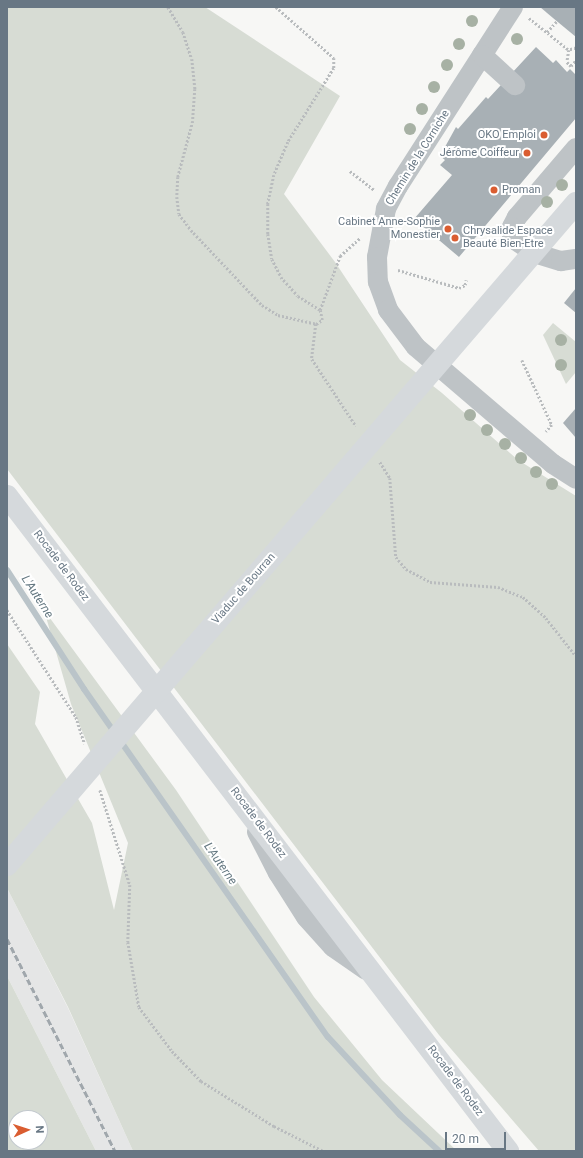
<!DOCTYPE html>
<html>
<head>
<meta charset="utf-8">
<style>
  body { margin:0 }
  #map { position:relative; width:583px; height:1158px; overflow:hidden; background:#f7f7f5; font-family:Roboto,sans-serif }
  div>[style] { position:absolute }
  .built>* { inset:0; background:#e5e6e6 }
  .green>* { inset:0; background:#d7dcd4 }
  .stream>* { height:6px; margin:-3px; padding:0 3px; transform-origin:3px; border-radius:3px; background:#bac4c9 }
  .building>* { inset:0; background:#a8b0b5 }
  .path>* { height:2.5px; margin-top:-1.25px; transform-origin:0; background:repeating-linear-gradient(90deg,#b9bcbe 0 2px,transparent 0 4px) }
  .minor>* { height:20px; margin:-10px; padding:0 10px; transform-origin:10px; border-radius:10px; background:#bec3c6 }
  .major>* { height:22px; margin:-11px; padding:0 11px; transform-origin:11px; border-radius:11px; background:#d5d9dc }
  .rail>* { height:3px; margin-top:-1.5px; transform-origin:0; background:repeating-linear-gradient(90deg,#a0a7ac 0 6px,transparent 0 9px) }
  .trees>* { width:12px; height:12px; margin:-6px; border-radius:50%; background:#a7b1a4 }
  .dots>* { width:11px; height:11px; translate:-50% -50%; box-sizing:border-box; border:2px solid #fff; border-radius:50% }
  span { translate:-50% -50%; white-space:nowrap; text-align:center; line-height:1.15; -webkit-text-stroke:4px #fff; paint-order:stroke }
  .poi-label { font-size:11px; color:#687784 }
  .right { translate:-100% -50%; text-align:right }
  .left { translate:0 -50%; text-align:left }
  .street-label { font-size:11px; color:#687784 }
  .water-label { font-size:12px; color:#637780; font-style:italic }
  .frame { position:absolute; inset:0; border:8px solid #687784; pointer-events:none }
  .north { position:absolute; left:8px; top:1110px; width:40px; height:40px; box-sizing:border-box; background:#fff; border:1px solid #c3c9ce; border-radius:50%; rotate:87deg; font-size:11px; font-weight:700; line-height:16px; text-align:center; color:#687784 }
  .north::after { content:''; display:block; margin:auto; width:14px; height:18px; background:#da5d31; clip-path:polygon(50% 0,100% 100%,50% 72%,0 100%) }
  .scale { position:absolute; left:445px; top:1132px; width:61px; height:18px; box-sizing:border-box; border:2px solid #687784; border-top:0; padding-left:5px; font-size:12px; line-height:14px; white-space:nowrap; color:#687784; -webkit-text-stroke:3px #fff; paint-order:stroke }
</style>
</head>
<body>
<div id="map">
  <div class="built">
    <div style="clip-path:polygon(7px 888px,68px 1008px,133px 1151px,96px 1151px,7px 976px)"></div>
  </div>
  <div class="green">
    <div style="clip-path:polygon(7px 7px,205px 7px,340px 96px,284px 194px,335px 262px,400px 360px,442px 393px,518px 460px,576px 496px,576px 1151px,539px 1151px,439px 1035px,7px 469px)"></div>
    <div style="clip-path:polygon(553px 323px,576px 342px,576px 372px,566px 384px,543px 335px)"></div>
    <div style="clip-path:polygon(44px 610px,176px 790px,314px 997px,382px 1080px,457px 1151px,133px 1151px,68px 1007px,7px 888px,7px 644px,40px 692px,35px 724px,92px 823px,114px 910px,128px 843px,71px 704px)"></div>
    <div style="clip-path:polygon(evenodd,7px 976px,8px 978px,96px 1151px,7px 1151px,7px 976px,16px 1118px,40px 1118px,40px 1142px,16px 1142px,16px 1118px)"></div>
  </div>
  <div class="stream">
    <div style="left:7px;top:570px;width:142px;rotate:57.1deg"></div>
    <div style="left:84px;top:689px;width:425px;rotate:55deg"></div>
    <div style="left:328px;top:1037px;width:106px;rotate:47.3deg"></div>
    <div style="left:400px;top:1115px;width:53px;rotate:42.7deg"></div>
  </div>
  <div class="building">
    <div style="clip-path:polygon(540px 7px,576px 7px,576px 37px,553px 18px)"></div>
    <div style="clip-path:polygon(536px 47px,553px 63px,556px 60px,567px 72px,570px 69px,576px 75px,576px 118px,459px 257px,414px 219px,452px 175px,440px 165px,445px 160px,440px 156px,456px 127px,458px 129px,486px 97px,488px 99px)"></div>
    <div style="clip-path:polygon(576px 288px,576px 313px,564px 303px)"></div>
    <div style="clip-path:polygon(576px 408px,576px 438px,563px 423px)"></div>
  </div>
  <div class="path">
    <div style="left:168px;top:7px;width:29px;rotate:59deg"></div>
    <div style="left:183px;top:32px;width:28px;rotate:72deg"></div>
    <div style="left:192px;top:59px;width:30px;rotate:84deg"></div>
    <div style="left:195px;top:89px;width:32px;rotate:94deg"></div>
    <div style="left:193px;top:121px;width:58px;rotate:105deg"></div>
    <div style="left:178px;top:177px;width:20px;rotate:93deg"></div>
    <div style="left:177px;top:197px;width:17px;rotate:83deg"></div>
    <div style="left:179px;top:214px;width:20px;rotate:53deg"></div>
    <div style="left:191px;top:230px;width:103px;rotate:46.6deg"></div>
    <div style="left:262px;top:305px;width:19px;rotate:32deg"></div>
    <div style="left:278px;top:315px;width:39px;rotate:13deg"></div>
    <div style="left:316px;top:324px;width:7px;rotate:-34deg"></div>
    <div style="left:322px;top:320px;width:10px;rotate:-101deg"></div>
    <div style="left:320px;top:310px;width:58px;rotate:-69.7deg"></div>
    <div style="left:340px;top:256px;width:27px;rotate:-42deg"></div>
    <div style="left:276px;top:7px;width:77px;rotate:41.3deg"></div>
    <div style="left:334px;top:58px;width:10px;rotate:90deg"></div>
    <div style="left:334px;top:68px;width:87px;rotate:121.9deg"></div>
    <div style="left:288px;top:142px;width:36px;rotate:113deg"></div>
    <div style="left:274px;top:175px;width:30px;rotate:102deg"></div>
    <div style="left:268px;top:204px;width:30px;rotate:90deg"></div>
    <div style="left:268px;top:234px;width:25px;rotate:81deg"></div>
    <div style="left:272px;top:259px;width:20px;rotate:63deg"></div>
    <div style="left:281px;top:277px;width:25px;rotate:48deg"></div>
    <div style="left:298px;top:296px;width:26px;rotate:32deg"></div>
    <div style="left:529px;top:18px;width:51px;rotate:38.7deg"></div>
    <div style="left:547px;top:32px;width:15px;rotate:-48deg"></div>
    <div style="left:576px;top:48px;width:7px;rotate:164deg"></div>
    <div style="left:569px;top:50px;width:12px;rotate:99deg"></div>
    <div style="left:567px;top:62px;width:6px;rotate:45deg"></div>
    <div style="left:571px;top:66px;width:8px;rotate:-50deg"></div>
    <div style="left:350px;top:171px;width:31px;rotate:38deg"></div>
    <div style="left:398px;top:270px;width:64px;rotate:16.4deg"></div>
    <div style="left:459px;top:288px;width:7px;rotate:-27deg"></div>
    <div style="left:465px;top:285px;width:5px;rotate:-79deg"></div>
    <div style="left:316px;top:324px;width:35px;rotate:97deg"></div>
    <div style="left:312px;top:359px;width:80px;rotate:56.7deg"></div>
    <div style="left:522px;top:360px;width:72px;rotate:65.2deg"></div>
    <div style="left:552px;top:425px;width:9px;rotate:131deg"></div>
    <div style="left:380px;top:462px;width:19px;rotate:58deg"></div>
    <div style="left:390px;top:478px;width:79px;rotate:85.7deg"></div>
    <div style="left:396px;top:557px;width:16px;rotate:50deg"></div>
    <div style="left:406px;top:569px;width:27px;rotate:28deg"></div>
    <div style="left:430px;top:582px;width:68px;rotate:4.2deg"></div>
    <div style="left:498px;top:587px;width:27px;rotate:22deg"></div>
    <div style="left:523px;top:597px;width:31px;rotate:42deg"></div>
    <div style="left:546px;top:618px;width:48px;rotate:51.7deg"></div>
    <div style="left:7px;top:610px;width:127px;rotate:57.2deg"></div>
    <div style="left:76px;top:717px;width:28px;rotate:72deg"></div>
    <div style="left:100px;top:790px;width:100px;rotate:72.5deg"></div>
    <div style="left:130px;top:885px;width:57px;rotate:92deg"></div>
    <div style="left:128px;top:942px;width:66px;rotate:80.4deg"></div>
    <div style="left:139px;top:1007px;width:55px;rotate:53.1deg"></div>
    <div style="left:172px;top:1051px;width:42px;rotate:46deg"></div>
    <div style="left:201px;top:1081px;width:86px;rotate:31.7deg"></div>
    <div style="left:274px;top:1126px;width:55px;rotate:27deg"></div>
  </div>
  <div class="minor">
    <div style="left:513px;top:7px;width:213px;rotate:122.7deg"></div>
    <div style="left:398px;top:186px;width:26px;rotate:118deg"></div>
    <div style="left:386px;top:209px;width:49px;rotate:100.6deg"></div>
    <div style="left:377px;top:257px;width:25px;rotate:88deg"></div>
    <div style="left:378px;top:282px;width:30px;rotate:70deg"></div>
    <div style="left:388px;top:310px;width:46px;rotate:52.9deg"></div>
    <div style="left:416px;top:347px;width:180px;rotate:40.5deg"></div>
    <div style="left:553px;top:464px;width:27px;rotate:33deg"></div>
    <div style="left:482px;top:55px;width:45px;rotate:42.3deg"></div>
    <div style="left:576px;top:148px;width:91px;rotate:130.5deg"></div>
    <div style="left:517px;top:217px;width:11px;rotate:117deg"></div>
    <div style="left:512px;top:227px;width:8px;rotate:90deg"></div>
    <div style="left:512px;top:235px;width:6px;rotate:59deg"></div>
    <div style="left:515px;top:240px;width:23px;rotate:34deg"></div>
    <div style="left:534px;top:253px;width:28px;rotate:17deg"></div>
    <div style="left:561px;top:261px;width:15px;rotate:-8deg"></div>
    <div style="left:257px;top:832px;width:46px;rotate:62.9deg"></div>
    <div style="left:278px;top:873px;width:52px;rotate:57.5deg"></div>
    <div style="left:306px;top:917px;width:40px;rotate:48deg"></div>
    <div style="left:333px;top:947px;width:40px;rotate:34.9deg"></div>
  </div>
  <div class="major">
    <div style="left:7px;top:496px;width:825px;rotate:52.59deg"></div>
    <div style="left:7px;top:865px;width:873px;rotate:-49.32deg"></div>
  </div>
  <div class="rail">
    <div style="left:7px;top:939px;width:238px;rotate:63deg"></div>
  </div>
  <div class="trees">
    <div style="left:472px;top:21px"></div>
    <div style="left:517px;top:39px"></div>
    <div style="left:459px;top:44px"></div>
    <div style="left:447px;top:65px"></div>
    <div style="left:434px;top:87px"></div>
    <div style="left:422px;top:109px"></div>
    <div style="left:410px;top:129px"></div>
    <div style="left:562px;top:185px"></div>
    <div style="left:547px;top:202px"></div>
    <div style="left:561px;top:340px"></div>
    <div style="left:561px;top:365px"></div>
    <div style="left:470px;top:415px"></div>
    <div style="left:487px;top:430px"></div>
    <div style="left:505px;top:444px"></div>
    <div style="left:521px;top:458px"></div>
    <div style="left:536px;top:472px"></div>
    <div style="left:552px;top:484px"></div>
  </div>
  <div class="dots">
    <div style="left:544px;top:135px;background:#da5d31"></div>
    <div style="left:527px;top:153px;background:#da5d31"></div>
    <div style="left:494px;top:190px;background:#da5d31"></div>
    <div style="left:448px;top:229px;background:#da5d31"></div>
    <div style="left:455px;top:238px;background:#da5d31"></div>
  </div>
  <div class="poi-label">
    <span class="right" style="left:536px;top:135px">OKO Emploi</span>
    <span class="right" style="left:519px;top:153px">Jérôme Coiffeur</span>
    <span class="left" style="left:502px;top:190px">Proman</span>
    <span class="right" style="left:440px;top:229px">Cabinet Anne-Sophie<br>Monestier</span>
    <span class="left" style="left:463px;top:238px">Chrysalide Espace<br>Beauté Bien-Etre</span>
  </div>
  <div class="street-label">
    <span style="left:418px;top:158px;rotate:-58deg">Chemin de la Corniche</span>
    <span style="left:61px;top:566px;rotate:53deg">Rocade de Rodez</span>
    <span style="left:244px;top:589px;rotate:-49deg">Viaduc de Bourran</span>
    <span style="left:258px;top:823px;rotate:53deg">Rocade de Rodez</span>
    <span style="left:455px;top:1081px;rotate:53deg">Rocade de Rodez</span>
  </div>
  <div class="water-label">
    <span style="left:37px;top:597px;rotate:57deg">L'Auterne</span>
    <span style="left:220px;top:864px;rotate:55deg">L'Auterne</span>
  </div>
  <div class="frame"></div>
  <div class="north">N</div>
  <div class="scale">20 m</div>
</div>
</body>
</html>
